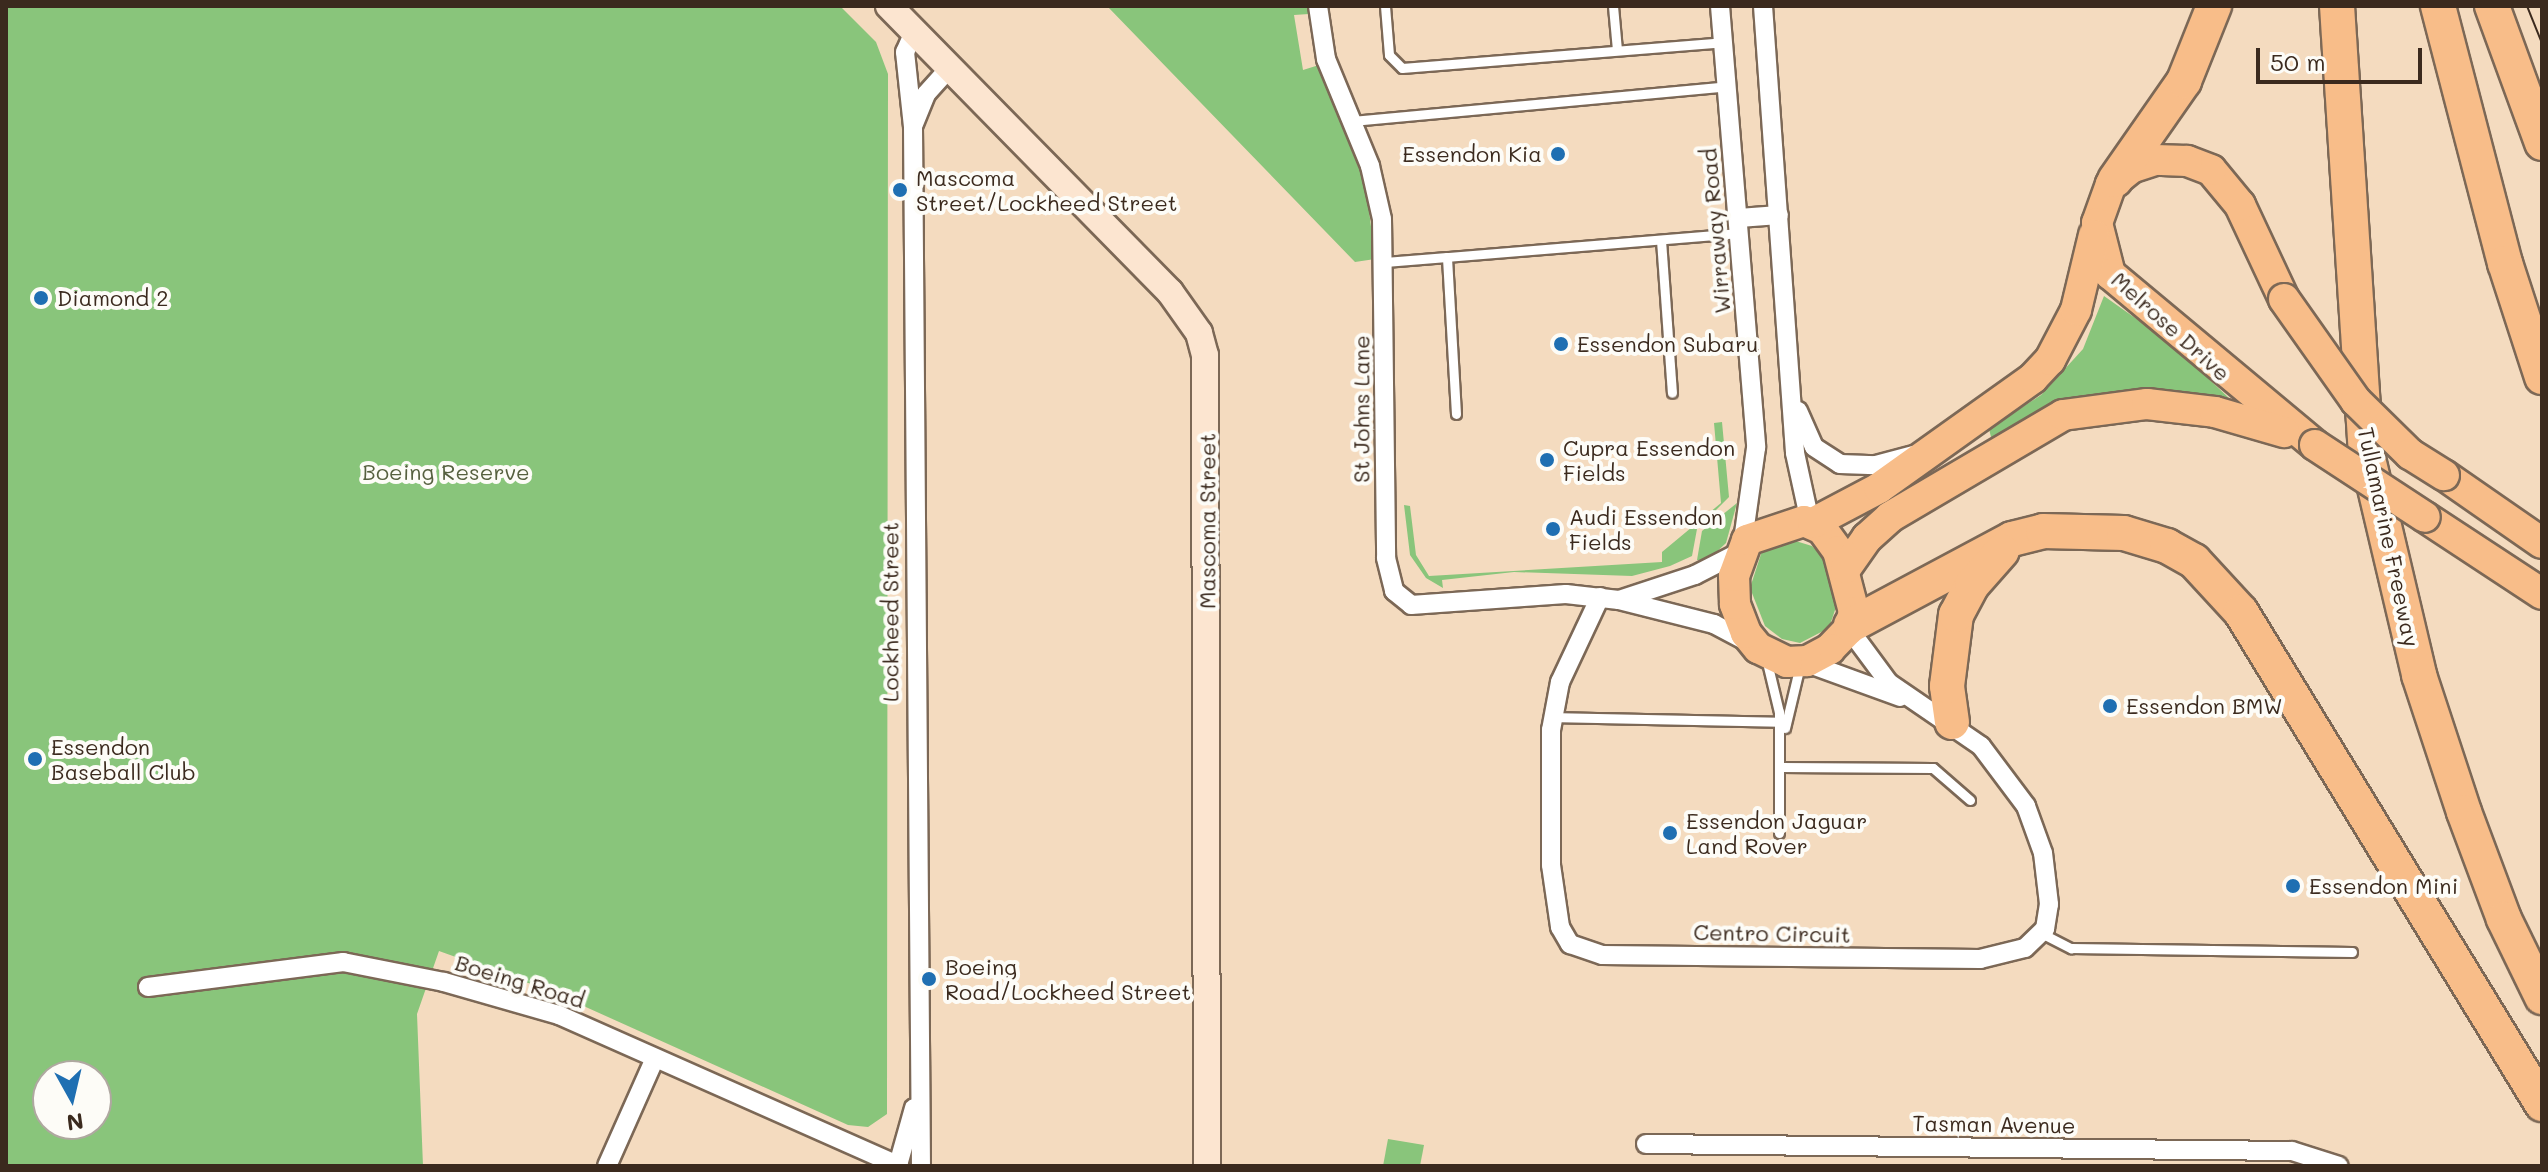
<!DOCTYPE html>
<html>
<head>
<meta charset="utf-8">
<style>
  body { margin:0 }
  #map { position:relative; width:2548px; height:1172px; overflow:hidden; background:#f4dbbf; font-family:Mali,sans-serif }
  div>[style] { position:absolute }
  .green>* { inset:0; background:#89c57b }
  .roads { filter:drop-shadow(2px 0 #7c6856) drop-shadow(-2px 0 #7c6856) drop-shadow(0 2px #7c6856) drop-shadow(0 -2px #7c6856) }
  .service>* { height:9px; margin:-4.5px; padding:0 4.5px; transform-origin:4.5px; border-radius:4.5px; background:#fff }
  .minor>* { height:18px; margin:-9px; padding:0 9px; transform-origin:9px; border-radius:9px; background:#fff }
  .secondary>* { height:26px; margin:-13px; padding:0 13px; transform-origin:13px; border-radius:13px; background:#fce5d0 }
  .primary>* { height:30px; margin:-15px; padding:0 15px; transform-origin:15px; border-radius:15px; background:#f8bd89 }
  .motorway>* { height:34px; margin:-17px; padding:0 17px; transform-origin:17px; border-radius:17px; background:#f8bd89 }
  .tram>* { height:2px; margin:-1px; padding:0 1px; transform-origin:1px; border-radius:1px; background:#3b2a1e }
  .bridges { filter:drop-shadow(2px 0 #7c6856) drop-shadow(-2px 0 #7c6856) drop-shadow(0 2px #7c6856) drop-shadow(0 -2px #7c6856) }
  .primary-bridge>* { height:30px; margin:-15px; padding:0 15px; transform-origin:15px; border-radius:15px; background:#f8bd89 }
  .dots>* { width:22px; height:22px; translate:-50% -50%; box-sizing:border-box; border:4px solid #fdfcf7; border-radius:50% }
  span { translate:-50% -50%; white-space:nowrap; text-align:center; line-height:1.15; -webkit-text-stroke:8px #fdfcf7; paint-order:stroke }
  .poi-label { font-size:22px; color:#3b2a1e }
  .right { translate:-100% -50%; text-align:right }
  .left { translate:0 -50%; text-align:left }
  .street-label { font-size:22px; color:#3b2a1e }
  .park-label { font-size:22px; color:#56603f }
  .frame { position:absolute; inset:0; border:8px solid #3b2a1e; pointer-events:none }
  .north { position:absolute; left:32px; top:1060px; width:80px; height:80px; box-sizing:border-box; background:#fdfcf7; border:2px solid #afa8a0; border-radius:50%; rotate:172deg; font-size:22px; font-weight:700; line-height:32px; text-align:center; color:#3b2a1e }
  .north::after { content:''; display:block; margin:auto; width:28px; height:36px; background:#1f6fb2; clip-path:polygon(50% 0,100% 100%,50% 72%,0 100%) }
  .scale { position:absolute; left:2256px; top:48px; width:166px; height:36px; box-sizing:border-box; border:4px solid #3b2a1e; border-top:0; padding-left:10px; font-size:24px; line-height:28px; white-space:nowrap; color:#3b2a1e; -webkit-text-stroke:6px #fdfcf7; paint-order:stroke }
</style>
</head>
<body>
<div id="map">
  <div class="green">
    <div style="clip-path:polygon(evenodd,6px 6px,840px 6px,876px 42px,888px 74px,887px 1114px,868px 1127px,848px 1125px,548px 990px,439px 951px,417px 1014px,423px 1166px,6px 1166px,6px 6px,48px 1076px,96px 1076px,96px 1124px,48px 1124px,48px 1076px)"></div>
    <div style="clip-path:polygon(1107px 6px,1308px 6px,1309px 14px,1294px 15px,1303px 70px,1319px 65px,1366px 186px,1375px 259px,1355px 262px)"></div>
    <div style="clip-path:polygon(2104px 296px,2172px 344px,2231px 400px,2160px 392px,1992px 441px,1989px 429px,2041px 395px,2083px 349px)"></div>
    <div style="clip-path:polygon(1722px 422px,1729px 497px,1697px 529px,1692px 556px,1670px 566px,1632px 576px,1514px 572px,1442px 580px,1443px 588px,1426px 578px,1410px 555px,1404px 505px,1410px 506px,1416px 555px,1429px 576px,1662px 562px,1662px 552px,1721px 503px,1714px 423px)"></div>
    <div style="clip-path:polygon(1737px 503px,1726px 543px,1708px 560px,1697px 560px,1702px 531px)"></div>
    <div style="clip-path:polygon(1789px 539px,1812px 546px,1824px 557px,1838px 601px,1829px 628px,1800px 643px,1782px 639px,1765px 626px,1750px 588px,1762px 551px)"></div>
    <div style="clip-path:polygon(1388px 1139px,1424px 1145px,1420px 1166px,1383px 1166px)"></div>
  </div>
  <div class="roads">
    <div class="service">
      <div style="left:1385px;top:6px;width:49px;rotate:85.3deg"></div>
      <div style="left:1389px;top:55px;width:18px;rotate:45deg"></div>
      <div style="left:1402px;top:68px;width:322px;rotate:-4.6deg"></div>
      <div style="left:1613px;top:6px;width:44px;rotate:84.8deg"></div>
      <div style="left:1352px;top:121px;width:377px;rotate:-5.3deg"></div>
      <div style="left:1661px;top:240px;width:153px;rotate:85.9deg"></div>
      <div style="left:1385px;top:262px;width:62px;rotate:-4.6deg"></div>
      <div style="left:1456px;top:414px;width:157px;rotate:-93.3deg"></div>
      <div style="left:1447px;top:257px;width:295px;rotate:-4.7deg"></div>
      <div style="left:1766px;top:658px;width:56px;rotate:76.5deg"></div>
      <div style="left:1779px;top:712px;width:121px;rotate:90deg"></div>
      <div style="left:1553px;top:717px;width:233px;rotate:1.2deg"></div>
      <div style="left:1785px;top:728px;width:65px;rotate:-76.6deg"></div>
      <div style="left:1781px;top:767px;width:152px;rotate:0.4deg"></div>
      <div style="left:1933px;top:768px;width:49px;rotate:40.9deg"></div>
      <div style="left:2041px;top:933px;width:34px;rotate:27deg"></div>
      <div style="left:2071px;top:948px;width:281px;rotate:0.8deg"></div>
    </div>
    <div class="minor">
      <div style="left:1318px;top:6px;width:54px;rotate:81.4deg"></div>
      <div style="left:1326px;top:59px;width:116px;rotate:67.6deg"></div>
      <div style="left:1370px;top:166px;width:54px;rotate:77.2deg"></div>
      <div style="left:1382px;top:219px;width:339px;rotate:89.3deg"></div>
      <div style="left:1386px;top:558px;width:34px;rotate:76deg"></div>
      <div style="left:1394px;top:591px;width:22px;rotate:39deg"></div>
      <div style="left:1411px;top:605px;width:155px;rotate:-4.1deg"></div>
      <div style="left:1566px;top:594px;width:53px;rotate:6.5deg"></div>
      <div style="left:1619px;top:600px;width:98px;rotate:14.2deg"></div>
      <div style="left:1714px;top:624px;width:38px;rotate:28deg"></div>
      <div style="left:1720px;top:6px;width:443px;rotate:85.3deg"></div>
      <div style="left:1756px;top:448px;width:100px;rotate:98deg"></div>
      <div style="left:1763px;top:6px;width:448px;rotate:85.9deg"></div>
      <div style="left:1795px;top:453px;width:71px;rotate:77.7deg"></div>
      <div style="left:914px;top:32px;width:22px;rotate:114deg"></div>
      <div style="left:905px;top:52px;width:75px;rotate:83.9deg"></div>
      <div style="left:913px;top:127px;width:1039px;rotate:89.56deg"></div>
      <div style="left:914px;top:124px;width:32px;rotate:-68deg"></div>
      <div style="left:926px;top:94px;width:36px;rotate:-48deg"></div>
      <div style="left:1739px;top:218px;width:40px;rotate:-4.3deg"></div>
      <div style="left:1798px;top:411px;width:39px;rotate:66deg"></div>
      <div style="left:1814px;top:447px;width:31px;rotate:33deg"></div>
      <div style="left:1840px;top:464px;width:36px;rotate:2deg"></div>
      <div style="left:1876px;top:465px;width:39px;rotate:-15deg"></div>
      <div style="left:1600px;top:597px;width:94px;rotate:115.2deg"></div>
      <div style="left:1560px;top:682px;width:49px;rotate:100.6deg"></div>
      <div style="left:1551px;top:730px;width:135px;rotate:90deg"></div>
      <div style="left:1551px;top:865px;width:63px;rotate:81.7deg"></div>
      <div style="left:1560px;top:927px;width:20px;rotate:60deg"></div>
      <div style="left:1570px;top:944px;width:34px;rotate:19deg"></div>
      <div style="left:1602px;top:955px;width:378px;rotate:0.6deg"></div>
      <div style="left:1980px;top:959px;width:46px;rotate:-13.7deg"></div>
      <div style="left:2025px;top:948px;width:28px;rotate:-44deg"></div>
      <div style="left:2045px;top:929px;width:25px;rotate:-81deg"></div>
      <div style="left:2049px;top:904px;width:51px;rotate:-96.7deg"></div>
      <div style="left:2043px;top:853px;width:50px;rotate:-109.9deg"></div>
      <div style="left:2026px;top:806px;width:75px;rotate:-126.9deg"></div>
      <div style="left:1981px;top:746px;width:112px;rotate:-145.6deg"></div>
      <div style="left:1889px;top:683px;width:67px;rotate:-126.5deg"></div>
      <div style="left:1619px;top:600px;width:80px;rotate:-18.2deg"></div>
      <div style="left:1695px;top:575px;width:51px;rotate:-27.1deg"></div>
      <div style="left:1804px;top:662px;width:102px;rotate:20deg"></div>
      <div style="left:148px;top:987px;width:197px;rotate:-7.3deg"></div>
      <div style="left:343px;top:962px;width:103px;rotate:11.2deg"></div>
      <div style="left:444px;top:982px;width:120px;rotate:16deg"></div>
      <div style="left:559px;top:1015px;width:372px;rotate:23.9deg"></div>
      <div style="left:1646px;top:1144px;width:646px;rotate:0.62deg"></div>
      <div style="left:2292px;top:1151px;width:49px;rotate:17.7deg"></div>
      <div style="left:898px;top:1165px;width:59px;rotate:-74.3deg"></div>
      <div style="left:607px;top:1166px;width:118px;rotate:-66deg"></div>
    </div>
    <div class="secondary">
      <div style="left:889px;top:6px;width:401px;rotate:45.5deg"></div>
      <div style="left:1170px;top:292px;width:50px;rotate:54.7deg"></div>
      <div style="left:1199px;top:333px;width:23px;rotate:75deg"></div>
      <div style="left:1205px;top:355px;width:811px;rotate:89.86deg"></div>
    </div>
    <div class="primary">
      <div style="left:2284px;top:299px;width:104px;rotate:-115.1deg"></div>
      <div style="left:2240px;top:205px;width:45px;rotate:-129.6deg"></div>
      <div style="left:2211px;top:170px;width:26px;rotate:-159deg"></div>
      <div style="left:2187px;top:161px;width:32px;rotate:-178deg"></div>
      <div style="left:2155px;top:160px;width:25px;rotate:162deg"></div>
      <div style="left:2131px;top:168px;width:26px;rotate:141deg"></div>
      <div style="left:2111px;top:184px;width:41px;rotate:109.7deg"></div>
      <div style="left:2097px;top:223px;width:53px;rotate:75.7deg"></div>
      <div style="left:2110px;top:274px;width:267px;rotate:39.8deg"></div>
      <div style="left:2444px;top:475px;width:119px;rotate:34.8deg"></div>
      <div style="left:2425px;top:517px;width:140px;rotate:33.3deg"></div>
      <div style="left:1804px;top:521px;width:20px;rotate:24deg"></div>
      <div style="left:1822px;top:529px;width:27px;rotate:54deg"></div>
      <div style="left:1838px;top:551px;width:63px;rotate:75.3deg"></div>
      <div style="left:1854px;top:612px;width:18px;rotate:106deg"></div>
      <div style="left:1849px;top:629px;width:28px;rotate:134deg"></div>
      <div style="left:1830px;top:649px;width:26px;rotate:152deg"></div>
      <div style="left:1807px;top:661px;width:20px;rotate:177deg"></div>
      <div style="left:1787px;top:662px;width:32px;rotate:-154deg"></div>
      <div style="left:1758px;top:648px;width:19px;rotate:-129deg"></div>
      <div style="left:1746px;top:633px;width:31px;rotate:-111deg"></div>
      <div style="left:1735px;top:604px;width:28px;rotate:-92deg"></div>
      <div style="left:1734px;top:576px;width:38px;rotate:-70deg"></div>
      <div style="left:1747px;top:540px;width:60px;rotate:-18.4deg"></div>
      <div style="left:1813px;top:523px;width:75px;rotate:-27.9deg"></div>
      <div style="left:1879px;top:488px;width:189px;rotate:-35.5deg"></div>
      <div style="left:2033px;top:378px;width:25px;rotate:-47deg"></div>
      <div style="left:2050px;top:360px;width:56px;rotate:-62.5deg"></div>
      <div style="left:2076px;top:310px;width:77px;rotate:-76.5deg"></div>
      <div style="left:1846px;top:568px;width:37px;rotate:-55deg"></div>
      <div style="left:1867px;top:538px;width:31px;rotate:-42deg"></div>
      <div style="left:1890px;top:517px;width:201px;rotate:-30.5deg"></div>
      <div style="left:2063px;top:415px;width:85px;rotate:-7.5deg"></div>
      <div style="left:2147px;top:404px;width:68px;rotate:6.7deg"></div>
      <div style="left:2215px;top:412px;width:72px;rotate:16.2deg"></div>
    </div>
    <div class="motorway">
      <div style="left:2337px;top:6px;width:445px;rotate:86.3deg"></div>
      <div style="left:2366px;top:450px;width:231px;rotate:76.7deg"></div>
      <div style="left:2419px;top:675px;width:144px;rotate:71.8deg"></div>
      <div style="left:2464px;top:812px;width:114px;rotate:69.5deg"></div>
      <div style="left:2504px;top:919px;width:87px;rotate:64deg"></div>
      <div style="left:2438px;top:6px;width:266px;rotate:75.4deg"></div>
      <div style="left:2505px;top:263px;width:120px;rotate:72deg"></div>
      <div style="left:2492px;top:6px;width:146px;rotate:69.9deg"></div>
      <div style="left:2115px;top:180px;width:121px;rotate:-55.1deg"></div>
      <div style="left:2184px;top:81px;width:81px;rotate:-68.2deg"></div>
      <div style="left:1851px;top:625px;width:183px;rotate:-28.1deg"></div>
      <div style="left:2012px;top:539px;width:32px;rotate:-14deg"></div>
      <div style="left:2043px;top:531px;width:81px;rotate:1.4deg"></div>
      <div style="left:2124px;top:533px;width:45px;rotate:16.8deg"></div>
      <div style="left:2167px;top:546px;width:31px;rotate:29deg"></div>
      <div style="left:2194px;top:561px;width:69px;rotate:47.3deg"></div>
      <div style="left:2241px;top:612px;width:577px;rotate:58.54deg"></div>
      <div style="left:1952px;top:722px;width:36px;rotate:-98deg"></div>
      <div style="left:1947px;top:686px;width:72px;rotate:-82.8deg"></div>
      <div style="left:1956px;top:615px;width:34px;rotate:-62deg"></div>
      <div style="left:1972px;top:585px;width:45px;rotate:-48.6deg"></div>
    </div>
  </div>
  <div class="tram">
    <div style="left:2527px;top:6px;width:40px;rotate:68deg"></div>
  </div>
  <div class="bridges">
    <div class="primary-bridge">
      <div style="left:2284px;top:299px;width:125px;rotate:54.8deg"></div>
      <div style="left:2356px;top:401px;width:76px;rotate:44.5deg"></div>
      <div style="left:2410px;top:454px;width:40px;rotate:32deg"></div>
      <div style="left:2315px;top:445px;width:131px;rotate:33.2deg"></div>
    </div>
  </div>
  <div class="dots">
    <div style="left:1558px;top:154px;background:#1f6fb2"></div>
    <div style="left:900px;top:190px;background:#1f6fb2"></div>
    <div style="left:41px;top:298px;background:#1f6fb2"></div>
    <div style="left:1561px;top:344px;background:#1f6fb2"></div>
    <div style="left:1547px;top:460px;background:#1f6fb2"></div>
    <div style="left:1553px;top:529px;background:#1f6fb2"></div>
    <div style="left:2110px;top:706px;background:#1f6fb2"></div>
    <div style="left:35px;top:759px;background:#1f6fb2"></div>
    <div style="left:1670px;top:833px;background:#1f6fb2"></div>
    <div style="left:2293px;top:886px;background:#1f6fb2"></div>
    <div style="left:929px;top:979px;background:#1f6fb2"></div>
  </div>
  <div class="poi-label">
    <span class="right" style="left:1542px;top:154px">Essendon Kia</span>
    <span class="left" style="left:916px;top:190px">Mascoma<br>Street/Lockheed Street</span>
    <span class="left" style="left:57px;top:298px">Diamond 2</span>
    <span class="left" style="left:1577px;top:344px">Essendon Subaru</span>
    <span class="left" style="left:1563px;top:460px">Cupra Essendon<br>Fields</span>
    <span class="left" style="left:1569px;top:529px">Audi Essendon<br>Fields</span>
    <span class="left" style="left:2126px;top:706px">Essendon BMW</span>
    <span class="left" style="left:51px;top:759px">Essendon<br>Baseball Club</span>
    <span class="left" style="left:1686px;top:833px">Essendon Jaguar<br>Land Rover</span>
    <span class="left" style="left:2309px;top:886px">Essendon Mini</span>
    <span class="left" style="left:945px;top:979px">Boeing<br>Road/Lockheed Street</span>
  </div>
  <div class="street-label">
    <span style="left:1715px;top:231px;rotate:-95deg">Wirraway Road</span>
    <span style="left:2171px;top:326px;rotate:42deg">Melrose Drive</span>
    <span style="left:1361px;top:409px;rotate:-90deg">St Johns Lane</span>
    <span style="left:1207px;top:521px;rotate:-90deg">Mascoma Street</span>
    <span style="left:2389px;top:537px;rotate:78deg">Tullamarine Freeway</span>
    <span style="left:890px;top:612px;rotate:-90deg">Lockheed Street</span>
    <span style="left:1772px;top:933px;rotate:1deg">Centro Circuit</span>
    <span style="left:520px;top:981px;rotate:17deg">Boeing Road</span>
    <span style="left:1994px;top:1124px;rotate:1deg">Tasman Avenue</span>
  </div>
  <div class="park-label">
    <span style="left:446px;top:472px">Boeing Reserve</span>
  </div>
  <div class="frame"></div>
  <div class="north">N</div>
  <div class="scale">50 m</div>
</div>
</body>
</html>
